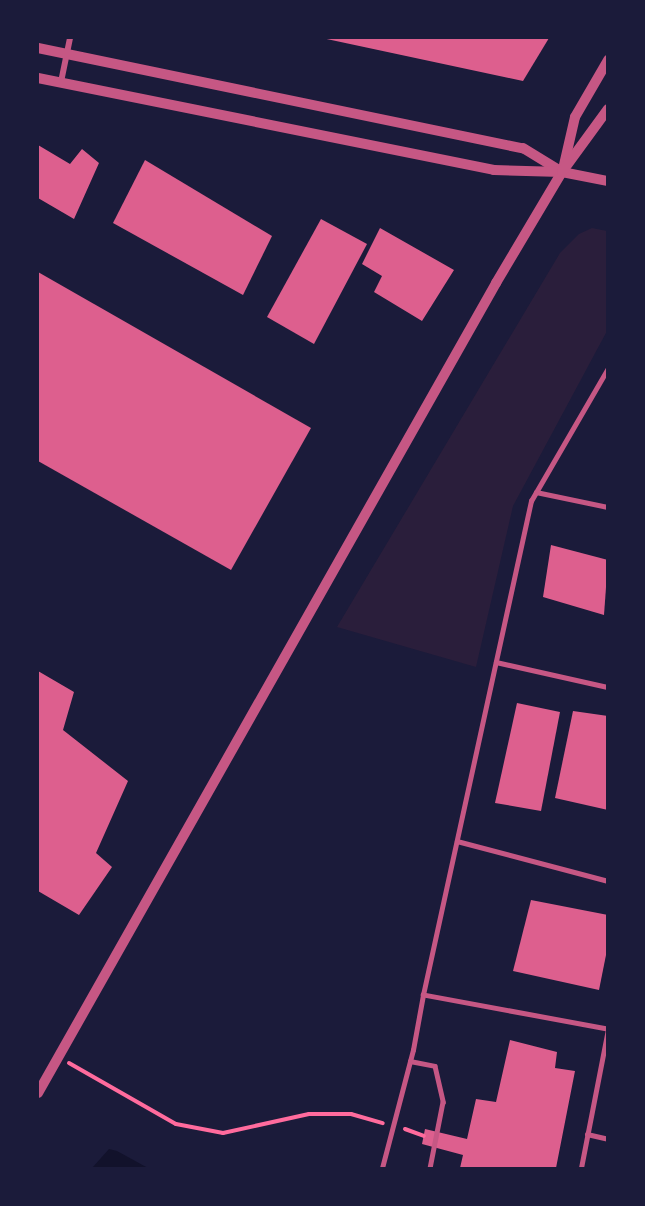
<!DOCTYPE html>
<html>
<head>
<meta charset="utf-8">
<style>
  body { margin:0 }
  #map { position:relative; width:645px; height:1206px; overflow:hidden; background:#1b1b3a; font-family:Cabin,sans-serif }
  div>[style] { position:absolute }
  .green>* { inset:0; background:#2a1e3b }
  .water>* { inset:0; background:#12122b }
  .building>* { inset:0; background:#dd5f8e }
  .path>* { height:4px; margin:-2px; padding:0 2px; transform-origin:2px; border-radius:2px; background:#ff6b9d }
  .service>* { height:4.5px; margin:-2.25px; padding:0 2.25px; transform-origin:2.25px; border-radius:2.25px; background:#c65784 }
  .minor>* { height:6px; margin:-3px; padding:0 3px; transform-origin:3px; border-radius:3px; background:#c65784 }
  .tertiary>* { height:10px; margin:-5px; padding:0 5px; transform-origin:5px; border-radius:5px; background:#c65784 }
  span { translate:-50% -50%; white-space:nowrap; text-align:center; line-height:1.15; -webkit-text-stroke:5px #1b1b3a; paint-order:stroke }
  .frame { position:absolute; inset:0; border:39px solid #1b1b3a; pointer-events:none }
</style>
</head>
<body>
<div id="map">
  <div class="green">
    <div style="clip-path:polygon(592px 228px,607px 231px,607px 331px,513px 506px,476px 667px,337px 627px,560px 253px,579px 234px)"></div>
  </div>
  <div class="water">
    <div style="clip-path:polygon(109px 1149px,117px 1151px,148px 1168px,92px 1168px)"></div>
  </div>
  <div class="building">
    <div style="clip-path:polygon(322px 38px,549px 38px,523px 81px)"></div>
    <div style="clip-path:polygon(38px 145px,70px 164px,82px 149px,99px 163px,74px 219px,38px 198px)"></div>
    <div style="clip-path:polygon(145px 160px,272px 236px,243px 295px,113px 223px)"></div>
    <div style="clip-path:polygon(321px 219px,367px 244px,314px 344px,267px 317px)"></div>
    <div style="clip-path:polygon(380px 228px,454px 270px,422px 321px,374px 292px,382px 276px,362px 264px)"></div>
    <div style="clip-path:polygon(38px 272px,311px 428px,231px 570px,38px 461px)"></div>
    <div style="clip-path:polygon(551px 545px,608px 560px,604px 615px,543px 597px)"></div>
    <div style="clip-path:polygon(38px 671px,74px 692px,63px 730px,128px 781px,96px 853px,112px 867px,79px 915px,38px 891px)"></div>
    <div style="clip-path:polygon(517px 703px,560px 712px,541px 811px,495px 803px)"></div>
    <div style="clip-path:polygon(573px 711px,608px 716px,608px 810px,555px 798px)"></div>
    <div style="clip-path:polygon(531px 900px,608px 915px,608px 945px,599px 990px,513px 971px)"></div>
    <div style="clip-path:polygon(510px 1040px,557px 1052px,555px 1068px,575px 1071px,556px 1168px,460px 1168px,463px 1155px,422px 1144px,425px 1129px,467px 1139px,476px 1099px,496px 1102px)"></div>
  </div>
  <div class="path">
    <div style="left:69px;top:1063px;width:123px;rotate:29.7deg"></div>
    <div style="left:176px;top:1124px;width:48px;rotate:10.8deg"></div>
    <div style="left:223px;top:1133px;width:88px;rotate:-12.5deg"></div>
    <div style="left:309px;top:1114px;width:42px"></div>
    <div style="left:351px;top:1114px;width:33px;rotate:16deg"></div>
    <div style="left:405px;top:1129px;width:20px;rotate:20deg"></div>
  </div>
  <div class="service">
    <div style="left:536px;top:492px;width:74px;rotate:11.8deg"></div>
    <div style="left:496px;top:662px;width:115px;rotate:12.6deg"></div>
    <div style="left:457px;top:841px;width:156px;rotate:14.8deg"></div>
    <div style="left:607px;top:1029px;width:187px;rotate:-169.5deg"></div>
    <div style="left:423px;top:995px;width:506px;rotate:-77.67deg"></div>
    <div style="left:531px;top:501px;width:154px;rotate:-59.9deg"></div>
    <div style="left:410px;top:1061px;width:25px;rotate:11deg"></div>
    <div style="left:435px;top:1066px;width:37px;rotate:77deg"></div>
    <div style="left:443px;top:1102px;width:67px;rotate:101.1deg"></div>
    <div style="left:587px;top:1134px;width:22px;rotate:13deg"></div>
    <div style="left:382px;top:1168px;width:122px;rotate:-75.3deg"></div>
    <div style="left:413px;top:1050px;width:56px;rotate:-79.7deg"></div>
    <div style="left:581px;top:1168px;width:142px;rotate:-79deg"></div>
  </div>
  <div class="minor">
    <div style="left:61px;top:82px;width:45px;rotate:-78.4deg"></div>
  </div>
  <div class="tertiary">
    <div style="left:38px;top:48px;width:495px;rotate:11.7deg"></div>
    <div style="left:523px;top:148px;width:46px;rotate:31.6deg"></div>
    <div style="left:38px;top:78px;width:465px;rotate:11.4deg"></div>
    <div style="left:494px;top:170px;width:68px;rotate:1.7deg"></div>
    <div style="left:562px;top:172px;width:47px;rotate:11.1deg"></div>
    <div style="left:563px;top:169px;width:53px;rotate:-77deg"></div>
    <div style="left:575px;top:117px;width:66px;rotate:-59.9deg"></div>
    <div style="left:38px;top:1093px;width:931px;rotate:-60.51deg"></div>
    <div style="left:496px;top:283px;width:129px;rotate:-59.3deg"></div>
    <div style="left:562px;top:172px;width:78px;rotate:-53.9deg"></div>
  </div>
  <div class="frame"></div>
</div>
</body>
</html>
